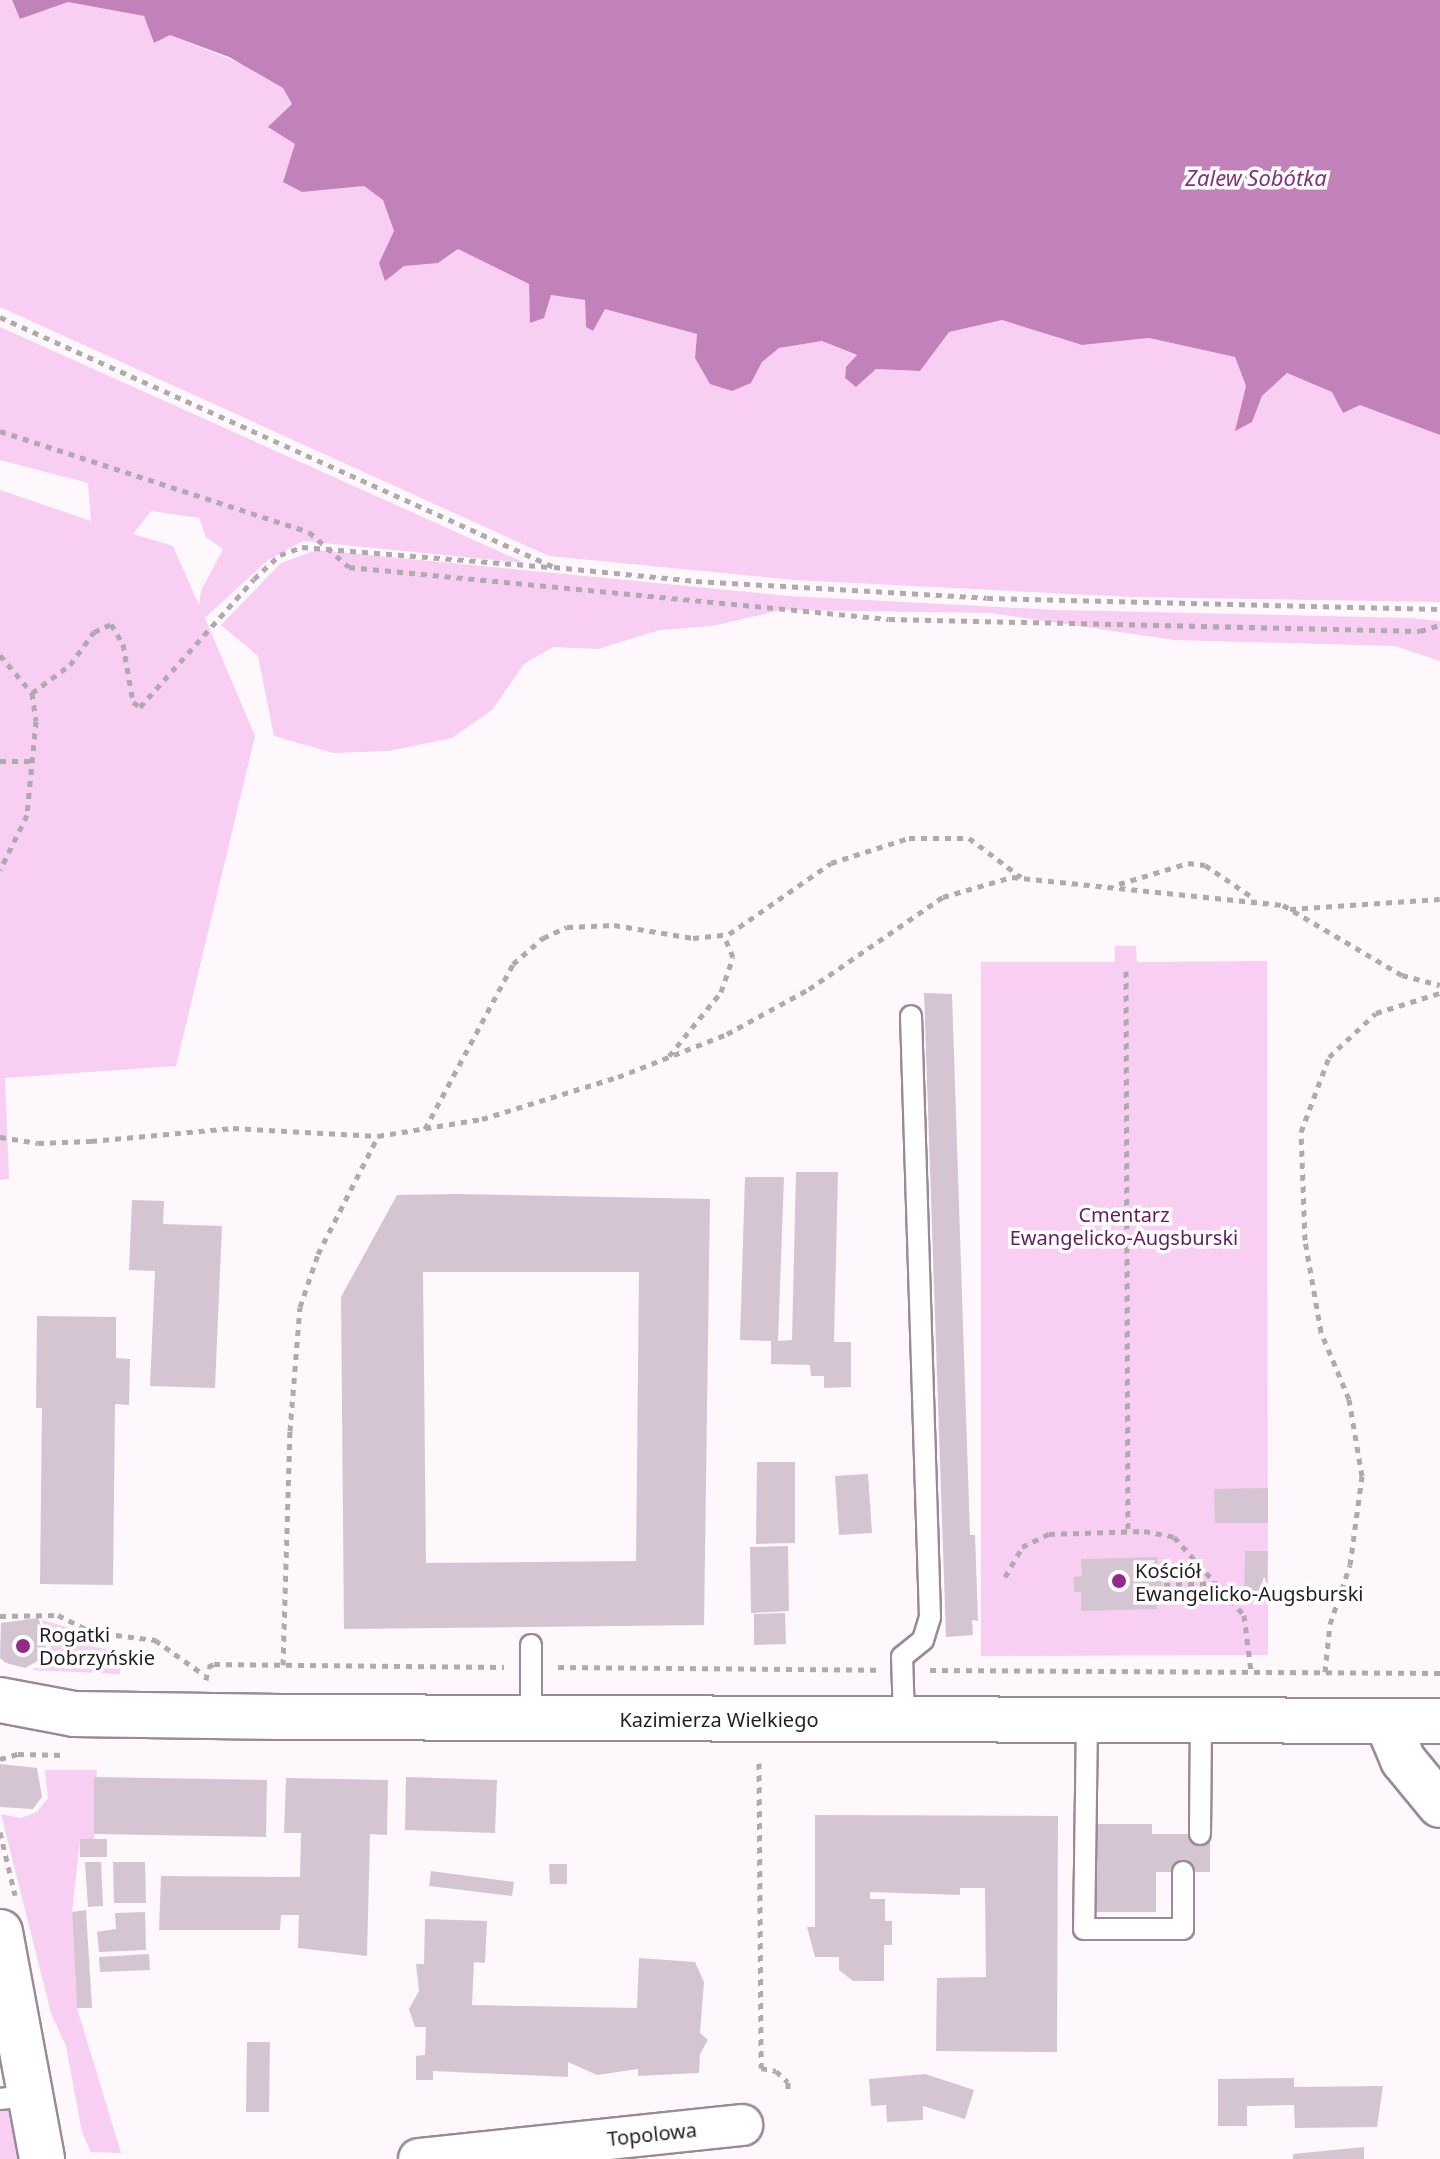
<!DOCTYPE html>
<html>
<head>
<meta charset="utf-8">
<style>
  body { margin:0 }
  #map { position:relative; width:1440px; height:2159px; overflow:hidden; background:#fef7fc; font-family:"Noto Sans",sans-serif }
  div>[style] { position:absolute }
  .green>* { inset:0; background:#f8cef2 }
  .water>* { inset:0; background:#c182b9 }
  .building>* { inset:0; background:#d5c5d3 }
  .path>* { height:5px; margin-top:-2.5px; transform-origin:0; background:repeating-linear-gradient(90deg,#b0aaaf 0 6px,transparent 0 12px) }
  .roads { filter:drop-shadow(2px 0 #9a8a97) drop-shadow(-2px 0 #9a8a97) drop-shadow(0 2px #9a8a97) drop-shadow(0 -2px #9a8a97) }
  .lane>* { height:20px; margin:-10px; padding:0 10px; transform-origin:10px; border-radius:10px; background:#fff }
  .street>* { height:40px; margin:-20px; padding:0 20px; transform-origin:20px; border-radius:20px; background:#fff }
  .secondary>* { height:44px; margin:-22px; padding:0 22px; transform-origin:22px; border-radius:22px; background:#fff }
  .dots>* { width:22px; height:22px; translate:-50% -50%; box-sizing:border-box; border:4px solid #fff; border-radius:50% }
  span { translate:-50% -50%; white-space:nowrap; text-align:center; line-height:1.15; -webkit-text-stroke:7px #fff; paint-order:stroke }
  .park-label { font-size:20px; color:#651b60 }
  .poi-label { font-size:20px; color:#231d22 }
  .left { translate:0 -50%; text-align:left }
  .street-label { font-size:20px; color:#231d22 }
  .water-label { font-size:22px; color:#80357a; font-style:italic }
</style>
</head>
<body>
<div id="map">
  <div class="green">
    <div style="clip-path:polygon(0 0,12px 0,20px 19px,68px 2px,144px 16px,154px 43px,170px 35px,244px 65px,283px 88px,292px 104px,302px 192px,364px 186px,383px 200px,395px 231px,379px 263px,438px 263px,458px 249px,550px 295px,585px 300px,586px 327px,593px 331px,605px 308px,697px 334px,695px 358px,751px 383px,762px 362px,779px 348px,822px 341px,858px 356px,846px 367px,845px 378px,856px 387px,876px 369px,920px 371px,948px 332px,1002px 320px,1082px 345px,1149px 338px,1235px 357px,1246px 386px,1236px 430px,1252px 422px,1262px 396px,1287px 373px,1440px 435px,1440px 602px,1132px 597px,794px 580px,549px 556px,0 307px)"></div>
    <div style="clip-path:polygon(evenodd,0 327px,525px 563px,303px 541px,268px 560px,205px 618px,255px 736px,176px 1066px,5px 1078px,9px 1179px,0 1180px,0 490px,91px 521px,88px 483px,0 460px,0 327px,151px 511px,199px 518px,206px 537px,223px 549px,201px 591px,199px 605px,173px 546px,133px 534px,151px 511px)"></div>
    <div style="clip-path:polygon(317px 550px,789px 596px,1057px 610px,1410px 618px,1440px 621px,1440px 661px,1395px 646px,1174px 640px,991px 613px,781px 610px,713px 626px,660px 630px,598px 649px,553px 647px,524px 664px,492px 710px,452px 738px,389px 751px,333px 753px,274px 736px,258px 656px,221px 625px,281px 563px)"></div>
    <div style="clip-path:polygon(1115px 946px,1136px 946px,1137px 962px,1267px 961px,1268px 1655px,981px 1656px,981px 962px,1115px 962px)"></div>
    <div style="clip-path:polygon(42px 1620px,74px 1629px,90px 1646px,121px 1652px,120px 1674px,32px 1670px,44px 1663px,52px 1644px)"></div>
    <div style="clip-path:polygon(45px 1770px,97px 1770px,94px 1839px,80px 1840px,72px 1912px,77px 2008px,121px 2153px,91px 2152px,82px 2132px,66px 2046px,51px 2013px,1px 1814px,21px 1818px,37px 1812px,48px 1798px)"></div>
    <div style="clip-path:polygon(13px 2106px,21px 2159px,0 2159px,0 2108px)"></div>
  </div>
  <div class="water">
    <div style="clip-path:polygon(12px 0,1440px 0,1440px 435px,1360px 405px,1343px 413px,1332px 392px,1287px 373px,1262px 396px,1252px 422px,1235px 431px,1246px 386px,1235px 357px,1149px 338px,1082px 345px,1002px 320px,949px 332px,920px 371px,876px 369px,856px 387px,845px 378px,846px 367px,857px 355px,822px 341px,779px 348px,762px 362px,751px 383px,732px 391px,710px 384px,695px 358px,697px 334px,605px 309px,593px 331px,586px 327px,585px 300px,551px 295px,544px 318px,530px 323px,529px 284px,458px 249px,438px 263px,404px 266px,385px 281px,379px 263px,394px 231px,383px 200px,364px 186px,302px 192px,283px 182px,295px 144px,268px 127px,292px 104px,283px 88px,229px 57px,170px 35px,154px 43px,144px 16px,68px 2px,20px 19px)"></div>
  </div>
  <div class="building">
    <div style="clip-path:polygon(924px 993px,952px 994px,970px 1535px,975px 1535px,978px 1621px,972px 1620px,973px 1635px,946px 1637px)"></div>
    <div style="clip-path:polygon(796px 1172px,838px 1172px,834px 1342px,851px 1342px,851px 1387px,824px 1388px,824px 1376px,811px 1376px,810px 1365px,771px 1364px,771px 1341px,740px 1340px,745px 1177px,784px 1177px,778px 1341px,792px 1340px)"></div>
    <div style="clip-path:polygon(evenodd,455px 1194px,710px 1199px,704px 1625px,344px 1629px,341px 1297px,397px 1195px,455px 1194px,423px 1272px,639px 1272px,636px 1561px,426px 1563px,423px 1272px)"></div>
    <div style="clip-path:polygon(132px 1200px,164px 1201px,163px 1224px,222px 1226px,215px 1388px,150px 1386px,155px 1271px,129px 1270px)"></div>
    <div style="clip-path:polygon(37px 1316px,116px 1317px,116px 1358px,130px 1359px,129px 1405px,115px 1404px,113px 1585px,40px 1584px,42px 1408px,36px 1408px)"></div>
    <div style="clip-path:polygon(757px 1462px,795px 1462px,795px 1543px,756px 1544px)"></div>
    <div style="clip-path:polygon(868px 1474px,872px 1533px,839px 1535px,835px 1476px)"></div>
    <div style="clip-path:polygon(1268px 1488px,1268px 1523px,1215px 1523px,1214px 1489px)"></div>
    <div style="clip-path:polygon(788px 1546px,789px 1611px,751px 1613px,750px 1547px)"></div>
    <div style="clip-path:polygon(1245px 1551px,1268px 1551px,1267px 1597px,1244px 1597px)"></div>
    <div style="clip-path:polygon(1157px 1557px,1164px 1595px,1157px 1595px,1157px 1609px,1081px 1611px,1081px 1592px,1074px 1592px,1074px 1577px,1082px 1576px,1081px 1559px)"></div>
    <div style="clip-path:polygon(785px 1613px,786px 1644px,754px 1645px,754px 1614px)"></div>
    <div style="clip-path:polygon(38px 1618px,48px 1642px,41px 1659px,25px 1668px,6px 1663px,0 1658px,1px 1623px)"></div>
    <div style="clip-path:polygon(0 1764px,37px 1768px,42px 1797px,33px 1809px,0 1807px)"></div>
    <div style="clip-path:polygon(94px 1777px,267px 1780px,266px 1837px,94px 1834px)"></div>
    <div style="clip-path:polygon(406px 1777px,497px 1780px,495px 1833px,405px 1830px)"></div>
    <div style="clip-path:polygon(286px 1778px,388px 1780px,387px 1835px,370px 1834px,367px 1956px,298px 1948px,299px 1915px,281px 1915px,280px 1930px,159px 1930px,161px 1876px,300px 1877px,301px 1833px,284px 1833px)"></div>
    <div style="clip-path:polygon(815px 1815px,1058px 1816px,1057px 2052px,936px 2051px,937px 1978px,986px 1977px,985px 1888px,960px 1888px,960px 1895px,870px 1892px,870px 1899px,885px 1899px,885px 1921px,892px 1921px,892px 1945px,884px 1945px,884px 1981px,853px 1981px,839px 1970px,839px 1957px,815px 1957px,807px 1927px,815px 1927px)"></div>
    <div style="clip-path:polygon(1091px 1824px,1152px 1824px,1152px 1834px,1210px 1834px,1210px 1872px,1156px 1872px,1156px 1912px,1090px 1912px)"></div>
    <div style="clip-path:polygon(80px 1839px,107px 1839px,107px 1857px,80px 1857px)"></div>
    <div style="clip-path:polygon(85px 1862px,101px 1862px,103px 1906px,88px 1907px)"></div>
    <div style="clip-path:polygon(113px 1862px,145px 1862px,146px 1903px,114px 1903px)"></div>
    <div style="clip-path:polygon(549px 1864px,567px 1864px,567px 1884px,550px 1884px)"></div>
    <div style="clip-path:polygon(431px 1871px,514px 1882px,512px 1896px,429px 1886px)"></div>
    <div style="clip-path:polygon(86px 1910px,92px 2008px,77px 2008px,72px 1912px)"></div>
    <div style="clip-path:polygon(145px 1912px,146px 1950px,99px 1952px,97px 1932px,116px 1929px,115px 1913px)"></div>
    <div style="clip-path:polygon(425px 1919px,487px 1921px,485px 1963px,474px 1962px,472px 2005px,637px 2008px,639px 1958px,695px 1962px,704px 1982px,700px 2033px,708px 2040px,700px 2054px,699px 2073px,638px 2076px,638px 2069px,597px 2075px,568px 2062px,568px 2077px,433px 2071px,433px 2080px,416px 2080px,416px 2056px,425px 2055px,426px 2027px,415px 2027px,409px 2009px,419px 1991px,416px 1964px,424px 1964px)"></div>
    <div style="clip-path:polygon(149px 1954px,150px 1970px,100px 1972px,99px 1957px)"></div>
    <div style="clip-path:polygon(247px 2042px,270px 2042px,269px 2112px,246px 2112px)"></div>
    <div style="clip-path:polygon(925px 2074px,974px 2090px,965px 2119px,923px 2106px,923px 2120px,887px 2122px,886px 2105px,871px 2106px,869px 2079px)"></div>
    <div style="clip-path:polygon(1294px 2078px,1294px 2087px,1383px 2086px,1377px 2127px,1295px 2128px,1294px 2105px,1247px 2106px,1247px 2126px,1218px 2126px,1218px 2079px)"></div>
    <div style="clip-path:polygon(1364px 2147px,1364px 2159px,1293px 2159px,1293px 2154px)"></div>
  </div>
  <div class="path">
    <div style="left:0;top:317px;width:608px;rotate:24.29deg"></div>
    <div style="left:554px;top:567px;width:143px;rotate:5.6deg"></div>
    <div style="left:696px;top:581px;width:291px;rotate:3.3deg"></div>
    <div style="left:987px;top:598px;width:453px;rotate:1.4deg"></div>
    <div style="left:0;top:431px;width:325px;rotate:18.1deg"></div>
    <div style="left:309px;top:532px;width:53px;rotate:41.2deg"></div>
    <div style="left:349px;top:567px;width:542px;rotate:5.5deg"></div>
    <div style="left:889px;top:619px;width:531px;rotate:1.29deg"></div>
    <div style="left:1420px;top:631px;width:21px;rotate:-17deg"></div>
    <div style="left:0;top:655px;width:50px;rotate:49.9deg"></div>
    <div style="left:32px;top:693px;width:28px;rotate:82deg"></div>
    <div style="left:36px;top:721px;width:94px;rotate:95.5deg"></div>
    <div style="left:27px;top:815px;width:61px;rotate:116.1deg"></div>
    <div style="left:32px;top:693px;width:47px;rotate:-36.4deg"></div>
    <div style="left:70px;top:665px;width:41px;rotate:-54deg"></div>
    <div style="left:94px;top:632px;width:19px;rotate:-25deg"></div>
    <div style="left:111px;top:624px;width:23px;rotate:59deg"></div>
    <div style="left:123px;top:644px;width:59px;rotate:80.2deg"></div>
    <div style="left:133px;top:702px;width:9px;rotate:36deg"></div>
    <div style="left:140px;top:707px;width:171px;rotate:-48.3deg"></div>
    <div style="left:254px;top:579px;width:35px;rotate:-43deg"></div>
    <div style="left:280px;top:555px;width:23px;rotate:-20deg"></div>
    <div style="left:302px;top:547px;width:248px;rotate:4.6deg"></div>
    <div style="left:0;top:761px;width:31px"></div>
    <div style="left:1119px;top:884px;width:72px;rotate:-16.9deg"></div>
    <div style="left:1188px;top:863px;width:17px;rotate:7deg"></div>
    <div style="left:1205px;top:865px;width:60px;rotate:34.2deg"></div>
    <div style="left:1290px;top:909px;width:150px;rotate:-3.8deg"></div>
    <div style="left:1126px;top:971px;width:560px;rotate:89.8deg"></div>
    <div style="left:669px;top:1056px;width:82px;rotate:-50.9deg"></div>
    <div style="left:721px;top:992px;width:37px;rotate:-71deg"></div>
    <div style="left:733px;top:957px;width:23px;rotate:-113deg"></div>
    <div style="left:425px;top:1129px;width:187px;rotate:-61.9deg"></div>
    <div style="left:513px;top:964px;width:40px;rotate:-41deg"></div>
    <div style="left:543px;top:938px;width:26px;rotate:-25deg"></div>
    <div style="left:567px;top:927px;width:47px;rotate:-2.4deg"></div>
    <div style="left:614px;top:925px;width:80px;rotate:9.3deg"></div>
    <div style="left:693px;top:938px;width:36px;rotate:-6deg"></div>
    <div style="left:729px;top:934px;width:124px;rotate:-34.8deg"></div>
    <div style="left:831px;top:863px;width:82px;rotate:-17.8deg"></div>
    <div style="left:909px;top:838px;width:60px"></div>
    <div style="left:969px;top:838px;width:65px;rotate:36.9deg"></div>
    <div style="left:0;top:1137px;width:38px;rotate:9deg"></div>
    <div style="left:38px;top:1143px;width:53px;rotate:-2.2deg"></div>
    <div style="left:91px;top:1141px;width:143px;rotate:-5.2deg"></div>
    <div style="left:233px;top:1128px;width:145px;rotate:3.2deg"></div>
    <div style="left:378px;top:1136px;width:105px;rotate:-9.3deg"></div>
    <div style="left:482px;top:1119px;width:142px;rotate:-17.2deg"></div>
    <div style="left:618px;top:1077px;width:117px;rotate:-21.5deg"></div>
    <div style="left:727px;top:1034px;width:94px;rotate:-28.8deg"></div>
    <div style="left:809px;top:989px;width:163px;rotate:-34.5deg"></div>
    <div style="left:943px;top:897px;width:72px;rotate:-16.2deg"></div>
    <div style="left:1012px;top:877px;width:272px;rotate:5.9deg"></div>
    <div style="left:1283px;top:905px;width:138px;rotate:30.5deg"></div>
    <div style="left:1402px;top:975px;width:39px;rotate:15deg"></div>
    <div style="left:1005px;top:1577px;width:34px;rotate:-60deg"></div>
    <div style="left:1022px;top:1547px;width:30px;rotate:-26deg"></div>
    <div style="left:1049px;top:1534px;width:95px;rotate:-1.8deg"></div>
    <div style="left:1144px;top:1531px;width:31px;rotate:11deg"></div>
    <div style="left:1174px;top:1537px;width:105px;rotate:48.1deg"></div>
    <div style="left:1244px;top:1615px;width:56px;rotate:82.9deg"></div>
    <div style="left:1164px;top:1585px;width:53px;rotate:-2.2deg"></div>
    <div style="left:0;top:1616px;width:58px;rotate:-1deg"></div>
    <div style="left:58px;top:1615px;width:38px;rotate:27deg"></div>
    <div style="left:92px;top:1632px;width:64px;rotate:7.2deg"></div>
    <div style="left:155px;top:1640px;width:59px;rotate:35.3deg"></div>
    <div style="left:283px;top:1665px;width:234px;rotate:-88.3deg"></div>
    <div style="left:290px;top:1431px;width:124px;rotate:-85.4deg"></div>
    <div style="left:300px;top:1307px;width:56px;rotate:-71.2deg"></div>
    <div style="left:318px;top:1254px;width:132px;rotate:-63deg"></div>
    <div style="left:558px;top:1667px;width:318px;rotate:0.5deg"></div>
    <div style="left:930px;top:1670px;width:510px;rotate:0.34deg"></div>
    <div style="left:1325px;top:1672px;width:48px;rotate:-84.1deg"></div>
    <div style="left:1330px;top:1624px;width:62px;rotate:-71.3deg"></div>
    <div style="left:1350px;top:1565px;width:90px;rotate:-82.3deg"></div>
    <div style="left:1362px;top:1476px;width:78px;rotate:-99.6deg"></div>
    <div style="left:1349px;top:1399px;width:73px;rotate:-112.7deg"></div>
    <div style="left:1321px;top:1332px;width:93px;rotate:-99.9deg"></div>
    <div style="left:1305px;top:1240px;width:108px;rotate:-92.1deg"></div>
    <div style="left:1301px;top:1132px;width:80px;rotate:-69.5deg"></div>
    <div style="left:1329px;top:1057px;width:64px;rotate:-43.1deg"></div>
    <div style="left:1376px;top:1013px;width:67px;rotate:-17.4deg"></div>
    <div style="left:206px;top:1680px;width:13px;rotate:-81deg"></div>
    <div style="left:208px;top:1667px;width:7px;rotate:-27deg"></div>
    <div style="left:214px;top:1664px;width:290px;rotate:0.6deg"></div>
    <div style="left:0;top:1759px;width:19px;rotate:-16deg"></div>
    <div style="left:18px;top:1754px;width:48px;rotate:1.2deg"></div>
    <div style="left:759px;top:1763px;width:305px;rotate:89.6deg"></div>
    <div style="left:761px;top:2068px;width:15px;rotate:11deg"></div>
    <div style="left:776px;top:2071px;width:16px;rotate:43deg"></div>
    <div style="left:788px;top:2082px;width:8px;rotate:90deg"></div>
    <div style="left:0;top:1832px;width:65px;rotate:76.6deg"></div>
  </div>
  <div class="roads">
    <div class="lane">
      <div style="left:531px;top:1718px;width:73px;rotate:-90deg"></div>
      <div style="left:904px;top:1719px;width:62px;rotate:-91.8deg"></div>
      <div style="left:902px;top:1657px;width:27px;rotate:-39deg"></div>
      <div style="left:923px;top:1640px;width:24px;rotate:-73deg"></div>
      <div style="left:930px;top:1617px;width:601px;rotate:-91.81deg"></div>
      <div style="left:1087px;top:1721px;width:208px;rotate:90.8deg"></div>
      <div style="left:1084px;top:1929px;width:99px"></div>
      <div style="left:1183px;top:1929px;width:57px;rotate:-90deg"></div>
      <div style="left:1200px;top:1834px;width:113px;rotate:-89.5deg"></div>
      <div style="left:0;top:2099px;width:31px;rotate:-7deg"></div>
    </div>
    <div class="street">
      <div style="left:419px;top:2159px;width:325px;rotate:-6deg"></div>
    </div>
    <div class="secondary">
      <div style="left:0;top:1700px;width:75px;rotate:10.7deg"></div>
      <div style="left:74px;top:1714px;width:207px;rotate:0.8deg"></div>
      <div style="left:281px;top:1717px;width:1159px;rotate:0.2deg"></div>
      <div style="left:1387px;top:1722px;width:41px;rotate:67.2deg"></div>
      <div style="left:1403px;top:1760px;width:58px;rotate:50.6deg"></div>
      <div style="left:0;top:1932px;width:231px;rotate:79.5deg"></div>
    </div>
  </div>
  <div class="dots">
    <div style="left:1119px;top:1581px;background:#94298c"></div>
    <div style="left:23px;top:1646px;background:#94298c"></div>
  </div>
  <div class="park-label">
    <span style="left:1124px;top:1226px">Cmentarz<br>Ewangelicko-Augsburski</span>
  </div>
  <div class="poi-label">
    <span class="left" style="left:1135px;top:1582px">Kościół<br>Ewangelicko-Augsburski</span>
    <span class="left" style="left:39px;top:1646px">Rogatki<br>Dobrzyńskie</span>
  </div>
  <div class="street-label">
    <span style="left:719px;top:1719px">Kazimierza Wielkiego</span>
    <span style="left:652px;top:2134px;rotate:-6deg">Topolowa</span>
  </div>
  <div class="water-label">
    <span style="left:1256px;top:178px">Zalew Sobótka</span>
  </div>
</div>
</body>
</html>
